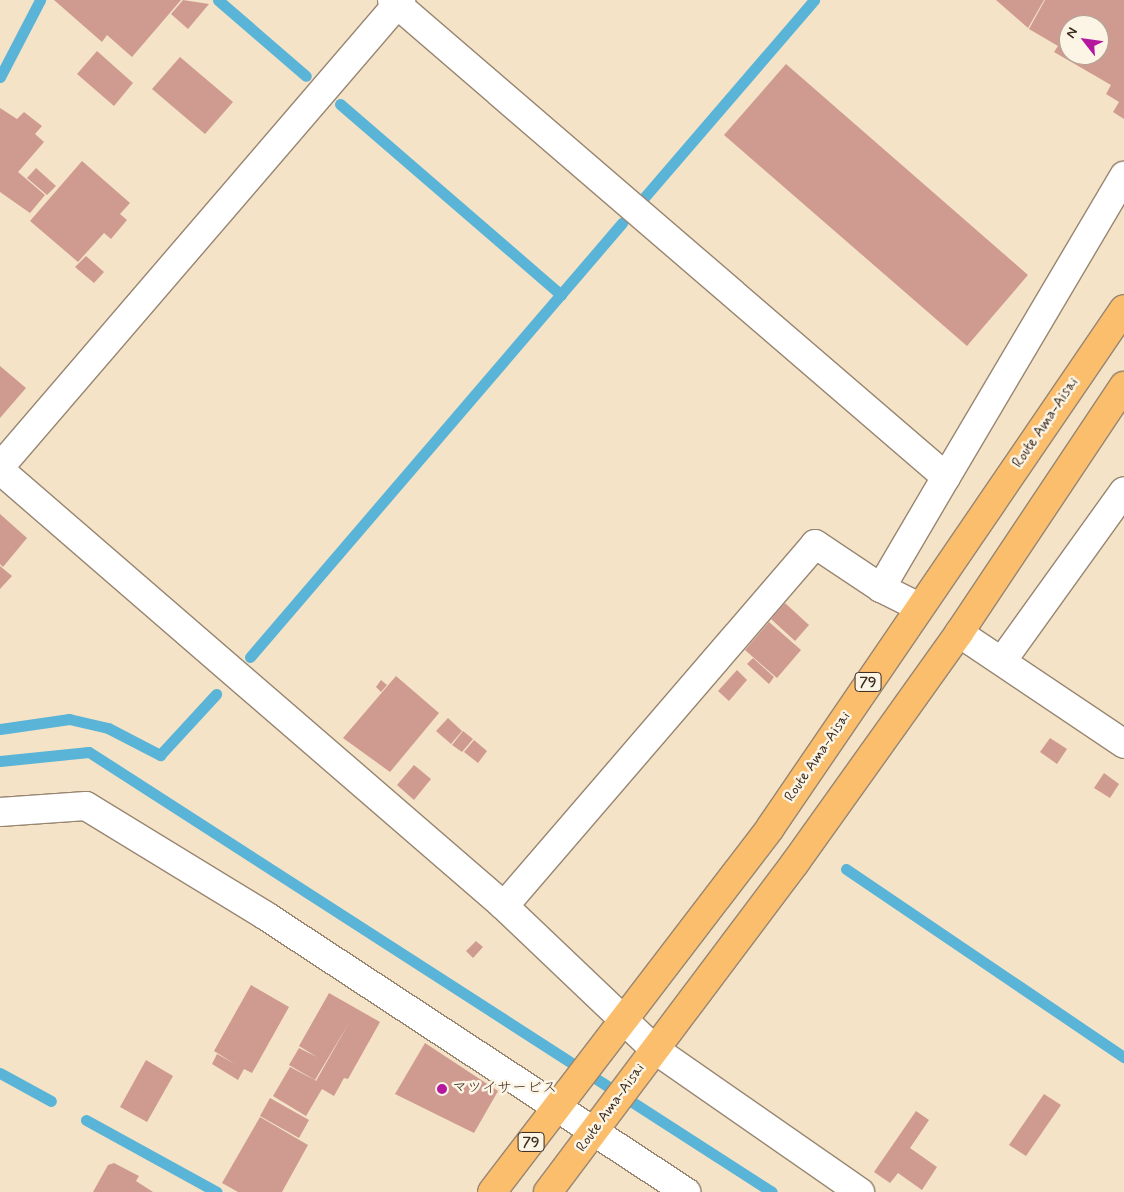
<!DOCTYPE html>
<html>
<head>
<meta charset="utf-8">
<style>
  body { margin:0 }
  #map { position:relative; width:1124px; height:1192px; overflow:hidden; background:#f4e3c7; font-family:Mynerve,"Klee One",sans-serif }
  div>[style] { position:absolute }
  .stream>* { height:11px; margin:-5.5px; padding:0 5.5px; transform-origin:5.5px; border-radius:5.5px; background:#59b4d7 }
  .building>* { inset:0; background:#cf9b91 }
  .roads { filter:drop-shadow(1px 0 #988672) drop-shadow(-1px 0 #988672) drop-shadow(0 1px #988672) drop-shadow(0 -1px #988672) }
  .minor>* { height:28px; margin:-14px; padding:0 14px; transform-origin:14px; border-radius:14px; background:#fff }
  .major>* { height:28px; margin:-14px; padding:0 14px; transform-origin:14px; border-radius:14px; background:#fabe6d }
  .dots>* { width:14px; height:14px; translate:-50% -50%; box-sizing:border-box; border:2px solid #fcf5e5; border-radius:50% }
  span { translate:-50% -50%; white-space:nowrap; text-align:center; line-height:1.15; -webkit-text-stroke:5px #fcf5e5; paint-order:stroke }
  .shield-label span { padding:1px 4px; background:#fcf5e5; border:1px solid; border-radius:4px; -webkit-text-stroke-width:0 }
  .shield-label { font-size:14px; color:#3b2a1e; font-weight:700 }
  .street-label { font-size:15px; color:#3b2a1e }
  .poi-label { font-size:15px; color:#3b2a1e }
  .left { translate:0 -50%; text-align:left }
  .north { position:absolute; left:1059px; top:15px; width:50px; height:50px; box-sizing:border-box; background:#fcf5e5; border:1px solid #afa495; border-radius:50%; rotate:300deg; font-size:14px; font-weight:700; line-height:20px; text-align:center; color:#3b2a1e }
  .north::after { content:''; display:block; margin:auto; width:18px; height:22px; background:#b5179e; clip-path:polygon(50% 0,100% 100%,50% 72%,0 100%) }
</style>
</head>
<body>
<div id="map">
  <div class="stream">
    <div style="left:218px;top:0;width:116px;rotate:40.8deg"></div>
    <div style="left:0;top:77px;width:87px;rotate:-62.5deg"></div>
    <div style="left:340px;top:104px;width:292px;rotate:40.8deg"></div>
    <div style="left:642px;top:200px;width:264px;rotate:-49.3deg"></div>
    <div style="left:250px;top:657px;width:572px;rotate:-49.4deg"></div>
    <div style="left:0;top:729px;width:70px;rotate:-8.2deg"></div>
    <div style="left:69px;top:719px;width:40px;rotate:13deg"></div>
    <div style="left:108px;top:728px;width:59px;rotate:27.4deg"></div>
    <div style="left:160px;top:755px;width:83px;rotate:-47.4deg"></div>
    <div style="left:0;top:761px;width:89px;rotate:-5.8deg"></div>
    <div style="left:89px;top:752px;width:812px;rotate:32.79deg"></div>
    <div style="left:846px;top:869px;width:336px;rotate:34.1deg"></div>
    <div style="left:0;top:1073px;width:58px;rotate:28.8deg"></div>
    <div style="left:86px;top:1120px;width:149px;rotate:28.8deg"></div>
  </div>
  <div class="building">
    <div style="clip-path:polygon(54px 0,181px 0,132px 57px,107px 35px,102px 42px)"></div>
    <div style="clip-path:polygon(183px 0,209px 4px,188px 29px,171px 14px)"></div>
    <div style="clip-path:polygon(996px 0,1044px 0,1028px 28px)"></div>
    <div style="clip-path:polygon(evenodd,1045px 0,1124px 0,1124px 119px,1113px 112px,1119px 102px,1106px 94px,1111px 85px,1054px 52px,1058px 46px,1029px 29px,1045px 0,1069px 25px,1099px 25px,1099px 55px,1069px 55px,1069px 25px)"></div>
    <div style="clip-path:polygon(97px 51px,133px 83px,114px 106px,77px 74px)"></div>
    <div style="clip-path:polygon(180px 57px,233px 102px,205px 134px,152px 89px)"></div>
    <div style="clip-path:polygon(786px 64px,1028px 275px,967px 346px,724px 135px)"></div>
    <div style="clip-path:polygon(0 108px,17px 119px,24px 112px,42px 126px,35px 134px,44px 142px,18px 172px,45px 195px,30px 213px,0 192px)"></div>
    <div style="clip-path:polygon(82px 161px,130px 203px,120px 214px,127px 220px,111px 239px,104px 233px,78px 262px,30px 221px)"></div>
    <div style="clip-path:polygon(36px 168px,56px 186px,47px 195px,27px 178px)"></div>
    <div style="clip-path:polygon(86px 256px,104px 272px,94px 283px,75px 267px)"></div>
    <div style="clip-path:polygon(0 366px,26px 388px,0 418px)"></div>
    <div style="clip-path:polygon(0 514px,27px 538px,3px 567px,0 564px)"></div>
    <div style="clip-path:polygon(0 566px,12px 576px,0 589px)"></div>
    <div style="clip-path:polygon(785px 603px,809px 625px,795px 641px,771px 619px)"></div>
    <div style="clip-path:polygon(769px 622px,801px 650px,777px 678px,745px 650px)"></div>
    <div style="clip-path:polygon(753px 658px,774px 677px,769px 684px,747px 664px)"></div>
    <div style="clip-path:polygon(737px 670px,747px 680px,729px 701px,718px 691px)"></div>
    <div style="clip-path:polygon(396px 676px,439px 713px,390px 772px,343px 738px)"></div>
    <div style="clip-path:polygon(381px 680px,387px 685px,381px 692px,376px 687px)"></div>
    <div style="clip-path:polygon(448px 718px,462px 731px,451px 744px,436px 731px)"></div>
    <div style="clip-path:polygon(463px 731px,473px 739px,462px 752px,452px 745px)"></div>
    <div style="clip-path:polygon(1050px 738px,1067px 749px,1057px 764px,1040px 752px)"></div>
    <div style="clip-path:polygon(474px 740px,487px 751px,478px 763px,464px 752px)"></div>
    <div style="clip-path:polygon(414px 765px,431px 779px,414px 800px,397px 785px)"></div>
    <div style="clip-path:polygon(1104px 773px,1119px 784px,1110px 798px,1094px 788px)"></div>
    <div style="clip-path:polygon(476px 941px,483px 947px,473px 958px,466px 951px)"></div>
    <div style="clip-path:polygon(251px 985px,289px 1007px,252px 1073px,244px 1069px,238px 1080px,212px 1064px,217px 1054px,235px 1064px,214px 1051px)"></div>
    <div style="clip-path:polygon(329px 993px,380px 1022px,348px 1079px,344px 1078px,334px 1096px,322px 1089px,306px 1116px,273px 1096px,290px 1067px,324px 1085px,316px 1081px,350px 1021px,315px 1080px,289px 1065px,299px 1048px,317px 1057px,299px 1046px)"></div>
    <div style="clip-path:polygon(425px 1043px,498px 1091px,474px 1133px,395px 1094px)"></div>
    <div style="clip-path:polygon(146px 1060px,173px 1076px,147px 1122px,120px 1107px)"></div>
    <div style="clip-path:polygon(1044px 1094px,1061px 1105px,1026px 1156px,1009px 1145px)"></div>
    <div style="clip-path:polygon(270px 1098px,309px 1120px,299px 1138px,260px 1116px)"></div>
    <div style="clip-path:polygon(916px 1111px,929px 1120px,910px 1148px,937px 1167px,922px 1190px,898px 1173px,890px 1183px,874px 1172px)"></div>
    <div style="clip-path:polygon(260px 1117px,308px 1145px,282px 1192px,238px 1192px,222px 1183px)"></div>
    <div style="clip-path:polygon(114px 1163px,139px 1176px,136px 1181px,153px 1192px,93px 1192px,108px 1165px)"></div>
  </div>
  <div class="roads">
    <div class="minor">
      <div style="left:392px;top:0;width:731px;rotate:40.73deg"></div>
      <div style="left:946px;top:477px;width:129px;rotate:120.4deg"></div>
      <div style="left:881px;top:588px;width:42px;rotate:26.6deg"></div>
      <div style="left:0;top:467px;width:616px;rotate:-49.35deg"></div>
      <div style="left:0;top:470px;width:666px;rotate:40.86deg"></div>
      <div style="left:504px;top:906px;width:207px;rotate:43.6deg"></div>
      <div style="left:654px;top:1049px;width:251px;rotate:34.8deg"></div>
      <div style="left:946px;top:477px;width:350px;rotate:-59.4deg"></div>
      <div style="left:959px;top:633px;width:199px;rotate:33.9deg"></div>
      <div style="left:1002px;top:661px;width:209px;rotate:-54.3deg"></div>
      <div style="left:0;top:812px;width:86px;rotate:-4deg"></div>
      <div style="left:86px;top:806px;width:211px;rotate:31.4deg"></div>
      <div style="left:266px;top:916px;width:503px;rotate:33.31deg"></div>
      <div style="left:504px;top:906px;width:477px;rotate:-49.3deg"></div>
      <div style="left:815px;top:544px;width:79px;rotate:33.7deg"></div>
    </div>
    <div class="major">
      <div style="left:492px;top:1192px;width:458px;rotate:-52.6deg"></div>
      <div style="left:770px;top:828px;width:628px;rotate:-55.7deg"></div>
      <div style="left:548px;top:1192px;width:411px;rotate:-53.1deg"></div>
      <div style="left:795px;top:863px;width:282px;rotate:-54.5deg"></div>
      <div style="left:959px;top:633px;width:297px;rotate:-56.3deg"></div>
    </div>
  </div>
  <div class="dots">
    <div style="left:442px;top:1089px;background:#b5179e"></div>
  </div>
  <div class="shield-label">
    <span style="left:868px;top:682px">79</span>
    <span style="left:531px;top:1142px">79</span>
  </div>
  <div class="street-label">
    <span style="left:1046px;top:423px;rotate:-56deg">Route Ama-Aisai</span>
    <span style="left:818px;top:757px;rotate:-56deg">Route Ama-Aisai</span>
    <span style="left:611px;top:1108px;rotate:-54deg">Route Ama-Aisai</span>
  </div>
  <div class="poi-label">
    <span class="left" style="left:452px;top:1089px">マツイサービス</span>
  </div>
  <div class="north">N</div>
</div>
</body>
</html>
